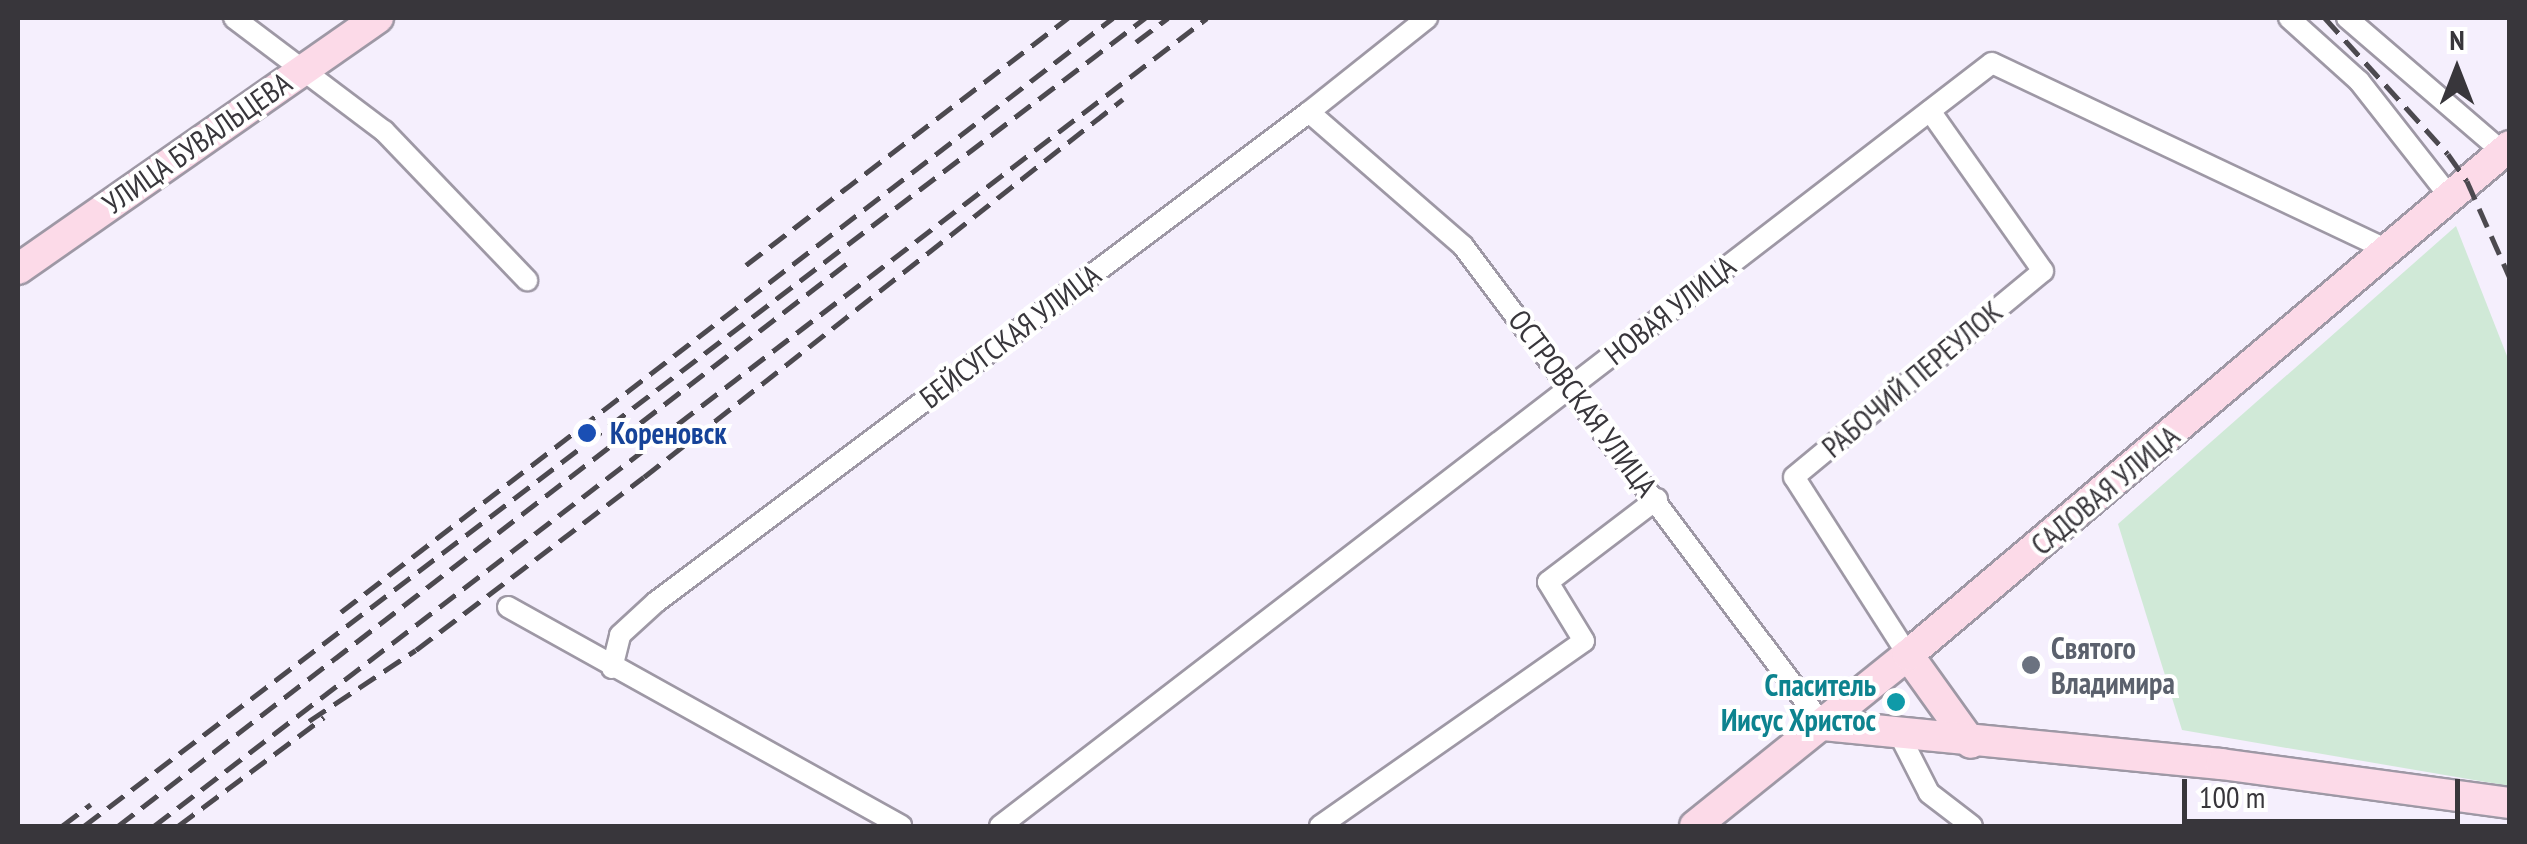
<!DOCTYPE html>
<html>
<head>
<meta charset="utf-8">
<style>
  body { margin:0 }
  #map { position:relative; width:2527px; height:844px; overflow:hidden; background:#f5effd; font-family:"PT Sans Narrow",sans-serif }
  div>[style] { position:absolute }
  .green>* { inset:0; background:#d0e9d7 }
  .roads { filter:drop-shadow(2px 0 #9e98a5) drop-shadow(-2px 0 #9e98a5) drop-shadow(0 2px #9e98a5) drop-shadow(0 -2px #9e98a5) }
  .street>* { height:20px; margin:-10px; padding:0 10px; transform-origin:10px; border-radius:10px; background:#fff }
  .secondary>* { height:30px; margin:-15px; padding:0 15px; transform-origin:15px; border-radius:15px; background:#fcdae8 }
  .rail>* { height:5px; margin-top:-2.5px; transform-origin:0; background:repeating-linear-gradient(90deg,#4c494f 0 20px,transparent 0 30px) }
  .dots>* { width:28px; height:28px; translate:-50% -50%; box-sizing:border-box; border:5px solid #fff; border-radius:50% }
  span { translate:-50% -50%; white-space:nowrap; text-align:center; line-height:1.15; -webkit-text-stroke:8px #fff; paint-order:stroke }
  .street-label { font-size:30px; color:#38363b }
  .transit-label { font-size:30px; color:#164399; font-weight:700 }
  .left { translate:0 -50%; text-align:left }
  .worship-label { font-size:30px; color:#5b616d; font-weight:700 }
  .culture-label { font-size:30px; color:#0d838f; font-weight:700 }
  .right { translate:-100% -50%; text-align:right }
  .frame { position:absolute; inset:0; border:20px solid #38363b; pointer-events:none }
  .north { position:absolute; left:2407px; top:20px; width:100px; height:100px; -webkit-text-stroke:8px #fff; paint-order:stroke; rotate:0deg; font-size:28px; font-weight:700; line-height:40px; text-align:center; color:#38363b }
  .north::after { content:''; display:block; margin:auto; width:35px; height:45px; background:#38363b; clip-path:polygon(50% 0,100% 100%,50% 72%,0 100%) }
  .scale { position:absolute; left:2182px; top:779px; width:278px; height:45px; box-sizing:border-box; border:5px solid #38363b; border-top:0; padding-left:12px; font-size:30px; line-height:35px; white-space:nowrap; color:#38363b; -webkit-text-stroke:8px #fff; paint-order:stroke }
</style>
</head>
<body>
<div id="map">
  <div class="green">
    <div style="clip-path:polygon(2456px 226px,2509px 361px,2509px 786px,2182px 730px,2118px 524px)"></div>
  </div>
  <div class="roads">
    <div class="street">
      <div style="left:234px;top:18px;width:188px;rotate:37deg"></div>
      <div style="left:384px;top:131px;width:207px;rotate:46.2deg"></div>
      <div style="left:2289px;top:18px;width:94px;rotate:42deg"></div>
      <div style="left:2359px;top:81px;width:147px;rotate:51.9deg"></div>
      <div style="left:2347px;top:18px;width:207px;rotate:40.7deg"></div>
      <div style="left:1309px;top:112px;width:204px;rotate:41deg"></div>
      <div style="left:1463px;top:246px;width:599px;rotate:53.07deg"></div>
      <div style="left:508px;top:607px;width:450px;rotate:29.1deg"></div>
      <div style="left:1908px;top:655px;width:211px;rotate:-122.6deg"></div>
      <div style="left:1794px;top:477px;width:323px;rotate:-39.6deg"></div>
      <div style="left:2043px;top:271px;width:196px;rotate:-125.2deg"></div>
      <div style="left:612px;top:668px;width:34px;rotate:-76deg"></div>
      <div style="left:620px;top:635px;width:49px;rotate:-42.5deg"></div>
      <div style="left:656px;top:602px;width:816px;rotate:-36.88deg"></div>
      <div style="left:1309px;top:112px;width:151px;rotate:-38.5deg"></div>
      <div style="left:1899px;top:734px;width:66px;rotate:63deg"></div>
      <div style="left:1929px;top:793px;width:54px;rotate:37.5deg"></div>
      <div style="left:1000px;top:826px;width:1251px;rotate:-37.57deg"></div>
      <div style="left:1992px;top:63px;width:440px;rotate:25.3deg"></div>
      <div style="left:1320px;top:826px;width:322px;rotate:-35deg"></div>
      <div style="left:1584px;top:641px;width:69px;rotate:-121.4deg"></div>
      <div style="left:1548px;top:582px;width:137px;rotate:-37.3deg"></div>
    </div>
    <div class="secondary">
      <div style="left:18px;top:269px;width:439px;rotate:-34.9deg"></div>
      <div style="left:1908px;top:655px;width:108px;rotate:54.4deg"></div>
      <div style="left:1823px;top:725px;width:400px;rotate:5.6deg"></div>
      <div style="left:2221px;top:764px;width:292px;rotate:7.7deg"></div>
      <div style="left:1695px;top:826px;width:273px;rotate:-38.8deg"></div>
      <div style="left:1908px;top:655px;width:788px;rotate:-40.22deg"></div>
    </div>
  </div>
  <div class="rail">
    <div style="left:2325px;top:18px;width:183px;rotate:47.9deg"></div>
    <div style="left:2448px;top:154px;width:33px;rotate:55deg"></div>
    <div style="left:2467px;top:181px;width:106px;rotate:66.1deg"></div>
    <div style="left:1136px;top:42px;width:40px;rotate:-37deg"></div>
    <div style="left:746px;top:265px;width:406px;rotate:-37.5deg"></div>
    <div style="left:341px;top:612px;width:974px;rotate:-37.58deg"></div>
    <div style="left:309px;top:721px;width:128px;rotate:-33.6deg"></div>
    <div style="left:416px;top:650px;width:286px;rotate:-37.2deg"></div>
    <div style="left:644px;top:477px;width:610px;rotate:-38.28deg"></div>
    <div style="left:62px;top:826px;width:36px;rotate:-37deg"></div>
    <div style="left:84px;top:826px;width:1334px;rotate:-37.29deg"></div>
    <div style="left:118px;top:826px;width:925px;rotate:-37.66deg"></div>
    <div style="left:154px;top:826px;width:1327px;rotate:-37.5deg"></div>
    <div style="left:178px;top:826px;width:182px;rotate:-36.7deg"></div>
  </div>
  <div class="dots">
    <div style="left:587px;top:433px;background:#1a4fb4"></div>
    <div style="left:2031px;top:665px;background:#6b7280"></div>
    <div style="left:1896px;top:702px;background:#0f9aa8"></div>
  </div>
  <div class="street-label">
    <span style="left:197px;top:143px;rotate:-35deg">УЛИЦА БУВАЛЬЦЕВА</span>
    <span style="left:1670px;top:310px;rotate:-38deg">НОВАЯ УЛИЦА</span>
    <span style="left:1010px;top:336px;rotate:-37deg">БЕЙСУГСКАЯ УЛИЦА</span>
    <span style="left:1912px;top:379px;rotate:-40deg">РАБОЧИЙ ПЕРЕУЛОК</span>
    <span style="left:1583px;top:403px;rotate:53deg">ОСТРОВСКАЯ УЛИЦА</span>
    <span style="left:2105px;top:490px;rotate:-40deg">САДОВАЯ УЛИЦА</span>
  </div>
  <div class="transit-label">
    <span class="left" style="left:610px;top:433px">Кореновск</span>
  </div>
  <div class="worship-label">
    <span class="left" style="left:2051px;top:665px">Святого<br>Владимира</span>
  </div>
  <div class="culture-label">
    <span class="right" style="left:1876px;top:702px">Спаситель<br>Иисус Христос</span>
  </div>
  <div class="frame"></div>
  <div class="north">N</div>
  <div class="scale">100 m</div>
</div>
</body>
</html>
